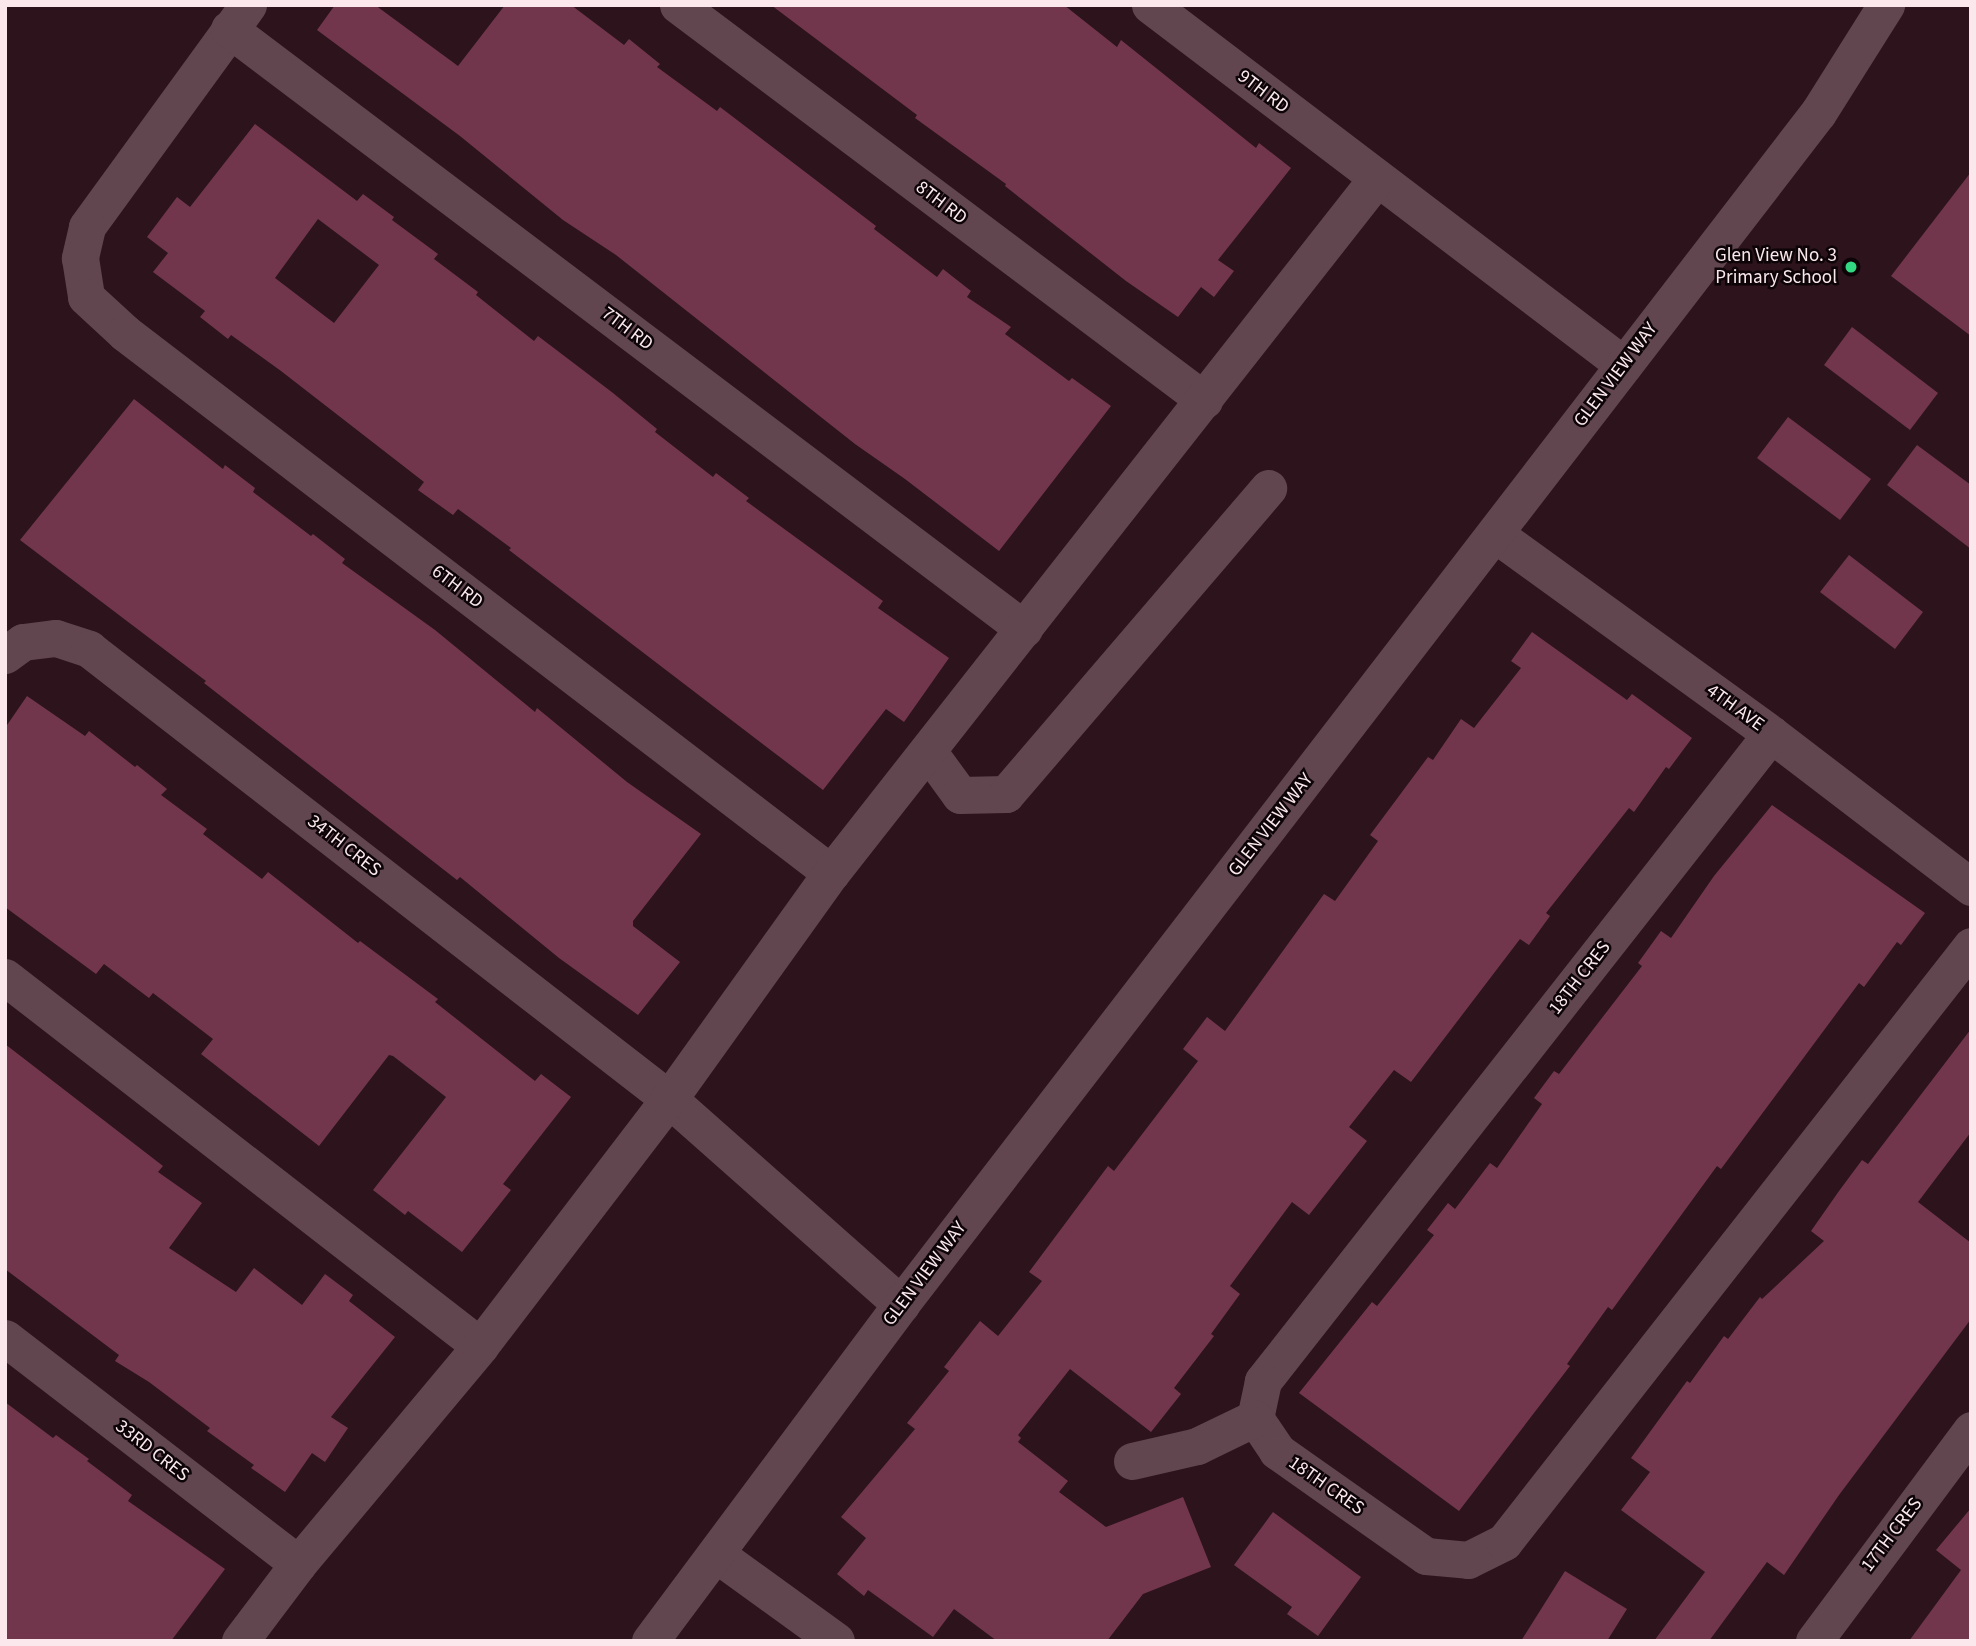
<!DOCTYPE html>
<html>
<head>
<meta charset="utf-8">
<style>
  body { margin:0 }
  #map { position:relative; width:1976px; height:1646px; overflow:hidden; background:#2c131c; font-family:"Source Sans 3",sans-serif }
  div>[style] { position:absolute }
  .building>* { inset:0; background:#72364c }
  .minor>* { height:37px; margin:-18.5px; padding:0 18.5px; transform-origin:18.5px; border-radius:18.5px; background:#61464f }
  .dots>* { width:19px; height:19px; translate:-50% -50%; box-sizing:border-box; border:4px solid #0d0407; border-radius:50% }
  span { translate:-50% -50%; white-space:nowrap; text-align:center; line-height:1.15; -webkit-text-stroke:5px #0d0407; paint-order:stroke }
  .street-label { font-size:19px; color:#fae8ed }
  .poi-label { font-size:19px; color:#fae8ed }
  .right { translate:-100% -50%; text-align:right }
  .frame { position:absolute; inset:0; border:7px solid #fae8ed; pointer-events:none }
</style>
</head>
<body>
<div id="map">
  <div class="building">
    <div style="clip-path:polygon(335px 5px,375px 5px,458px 66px,505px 5px,571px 5px,624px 45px,629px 39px,660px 64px,657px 67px,717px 111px,720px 107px,876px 226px,874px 229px,937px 277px,943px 269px,971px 291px,967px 297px,1011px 327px,1005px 334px,1069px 381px,1072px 378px,1111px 406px,999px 551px,905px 479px,855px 444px,616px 255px,563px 220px,460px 136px,317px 30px)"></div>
    <div style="clip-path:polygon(771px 5px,1064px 5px,1117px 47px,1121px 40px,1256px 148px,1259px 143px,1291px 168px,1218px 260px,1234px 271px,1214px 297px,1201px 287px,1178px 317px,1126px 281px,1005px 186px,1006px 184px,915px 118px,917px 115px)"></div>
    <div style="clip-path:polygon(evenodd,255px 124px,357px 201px,363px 194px,394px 217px,392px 220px,438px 254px,434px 259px,478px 292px,476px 295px,534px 341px,538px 336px,613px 393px,657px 429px,655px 432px,713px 477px,716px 473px,749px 498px,746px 501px,883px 601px,878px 608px,949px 658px,904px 722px,886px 709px,823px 790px,509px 550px,511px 548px,458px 509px,453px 515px,418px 490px,424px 482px,281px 371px,231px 335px,228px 339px,200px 317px,205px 311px,153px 272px,168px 253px,147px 237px,177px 197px,190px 207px,255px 124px,318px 219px,379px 265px,334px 323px,275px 278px,318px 219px)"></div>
    <div style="clip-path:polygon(1971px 172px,1971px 336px,1891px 276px)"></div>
    <div style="clip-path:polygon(1852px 327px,1938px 393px,1910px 430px,1824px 365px)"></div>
    <div style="clip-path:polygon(134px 399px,223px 469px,225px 465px,255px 488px,253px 492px,311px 536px,313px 534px,345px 559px,342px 563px,435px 630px,535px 712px,537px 708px,627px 782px,701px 834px,633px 921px,633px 926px,680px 962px,638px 1015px,559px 958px,460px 877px,457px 880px,204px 683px,206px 681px,20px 540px)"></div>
    <div style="clip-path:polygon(1788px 417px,1871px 479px,1840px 520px,1757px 458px)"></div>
    <div style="clip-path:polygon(1917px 445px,1971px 485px,1971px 549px,1887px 485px)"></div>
    <div style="clip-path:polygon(1849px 555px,1923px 612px,1895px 649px,1820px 592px)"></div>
    <div style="clip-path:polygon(1532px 632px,1627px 700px,1632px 694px,1692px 738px,1669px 769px,1666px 767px,1634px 812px,1629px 808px,1546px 913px,1550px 916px,1529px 945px,1520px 939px,1411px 1082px,1394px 1070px,1349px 1127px,1367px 1141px,1309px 1215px,1292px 1202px,1230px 1286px,1240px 1294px,1211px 1334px,1214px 1336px,1174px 1388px,1181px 1394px,1151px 1432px,1070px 1369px,1018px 1435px,1021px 1438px,1018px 1442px,1068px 1481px,1059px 1492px,1106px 1527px,1183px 1497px,1211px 1567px,1143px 1594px,1107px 1641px,997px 1641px,954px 1609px,933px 1637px,868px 1590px,864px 1596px,837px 1574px,866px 1538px,841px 1517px,915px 1429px,907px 1423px,949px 1371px,944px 1367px,980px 1321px,998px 1336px,1042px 1281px,1029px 1272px,1108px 1166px,1114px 1171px,1198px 1061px,1183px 1049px,1207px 1017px,1225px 1031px,1324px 894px,1335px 901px,1378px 841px,1370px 835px,1428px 757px,1433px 760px,1461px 719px,1474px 728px,1521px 668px,1511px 661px)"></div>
    <div style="clip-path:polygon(27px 696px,85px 736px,89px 731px,135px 767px,137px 765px,167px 789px,161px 795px,207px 829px,203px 834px,262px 879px,268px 872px,358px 943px,360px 941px,438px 999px,435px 1002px,535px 1081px,541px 1074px,571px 1097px,503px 1184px,511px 1190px,462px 1252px,408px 1211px,405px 1215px,373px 1190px,446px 1097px,393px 1056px,389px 1055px,319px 1146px,201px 1054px,213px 1039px,153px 993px,149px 998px,104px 964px,96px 974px,5px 907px,5px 728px)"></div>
    <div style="clip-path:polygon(1772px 805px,1925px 913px,1901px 945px,1897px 942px,1864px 987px,1859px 983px,1721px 1169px,1717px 1166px,1612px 1310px,1608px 1307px,1567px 1364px,1570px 1366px,1459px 1511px,1299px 1393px,1372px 1302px,1377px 1306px,1434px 1235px,1427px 1230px,1448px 1203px,1455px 1209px,1490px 1163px,1497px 1168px,1542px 1104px,1534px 1098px,1554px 1071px,1559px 1074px,1595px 1027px,1642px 966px,1638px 963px,1661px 931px,1671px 938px,1714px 876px)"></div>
    <div style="clip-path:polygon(1971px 1029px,1971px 1132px,1918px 1202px,1971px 1243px,1971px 1319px,1839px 1495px,1784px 1575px,1767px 1562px,1709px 1641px,1654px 1641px,1705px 1572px,1621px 1510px,1650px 1472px,1631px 1458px,1687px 1381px,1690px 1383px,1724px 1336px,1728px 1339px,1760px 1297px,1762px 1299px,1824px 1241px,1811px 1231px,1839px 1191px,1862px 1160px,1868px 1164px)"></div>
    <div style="clip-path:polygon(5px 1044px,163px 1166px,158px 1172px,202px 1203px,169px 1248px,236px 1292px,254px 1268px,302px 1305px,325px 1274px,353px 1295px,349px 1301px,395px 1337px,331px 1417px,348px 1428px,325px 1462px,312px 1453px,285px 1492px,251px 1468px,254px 1465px,207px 1431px,210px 1428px,149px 1382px,115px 1361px,119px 1355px,5px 1269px)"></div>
    <div style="clip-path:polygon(5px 1402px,53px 1438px,56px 1435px,89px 1459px,87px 1461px,132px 1495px,128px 1501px,225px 1569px,171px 1641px,5px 1641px)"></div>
    <div style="clip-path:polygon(1971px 1508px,1971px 1641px,1909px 1641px,1961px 1570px,1936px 1550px)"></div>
    <div style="clip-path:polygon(1273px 1512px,1361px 1577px,1318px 1636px,1287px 1614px,1292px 1607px,1234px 1565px)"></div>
    <div style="clip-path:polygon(1565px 1571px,1627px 1609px,1607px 1641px,1521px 1641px)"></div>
  </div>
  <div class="minor">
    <div style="left:248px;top:5px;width:274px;rotate:126deg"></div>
    <div style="left:87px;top:227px;width:32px;rotate:103deg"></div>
    <div style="left:80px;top:258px;width:39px;rotate:81deg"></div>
    <div style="left:86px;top:297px;width:53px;rotate:42.7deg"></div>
    <div style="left:125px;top:333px;width:889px;rotate:37.41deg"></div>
    <div style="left:678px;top:5px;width:658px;rotate:36.9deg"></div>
    <div style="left:1150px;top:5px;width:595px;rotate:37.22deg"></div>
    <div style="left:229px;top:29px;width:996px;rotate:37.04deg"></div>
    <div style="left:1495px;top:534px;width:341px;rotate:35.9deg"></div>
    <div style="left:1771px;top:734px;width:252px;rotate:37.4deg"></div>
    <div style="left:5px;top:655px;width:22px;rotate:-36deg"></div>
    <div style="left:23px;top:642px;width:33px;rotate:-7deg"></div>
    <div style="left:56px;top:638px;width:35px;rotate:18deg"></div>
    <div style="left:89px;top:649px;width:734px;rotate:37.81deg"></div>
    <div style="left:669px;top:1099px;width:310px;rotate:41.5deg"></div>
    <div style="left:1771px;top:734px;width:823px;rotate:128.14deg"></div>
    <div style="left:1263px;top:1381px;width:38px;rotate:102deg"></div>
    <div style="left:1255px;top:1418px;width:40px;rotate:56deg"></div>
    <div style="left:1277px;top:1451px;width:182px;rotate:35.2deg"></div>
    <div style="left:1426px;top:1556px;width:42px;rotate:5.4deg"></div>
    <div style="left:1468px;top:1560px;width:40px;rotate:-26.6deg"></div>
    <div style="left:1504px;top:1542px;width:757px;rotate:-51.92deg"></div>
    <div style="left:928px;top:751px;width:54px;rotate:54deg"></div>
    <div style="left:960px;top:795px;width:46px;rotate:-1.2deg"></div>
    <div style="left:1006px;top:794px;width:403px;rotate:-49.4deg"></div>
    <div style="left:5px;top:977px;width:601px;rotate:37.84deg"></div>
    <div style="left:5px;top:1338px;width:370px;rotate:37.6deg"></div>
    <div style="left:1132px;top:1461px;width:67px;rotate:-13deg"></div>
    <div style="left:1197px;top:1446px;width:64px;rotate:-25.8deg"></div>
    <div style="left:716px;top:1554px;width:148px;rotate:35.9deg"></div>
    <div style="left:240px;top:1641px;width:96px;rotate:-53deg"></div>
    <div style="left:298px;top:1564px;width:284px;rotate:-50.1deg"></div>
    <div style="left:480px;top:1346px;width:311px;rotate:-52.6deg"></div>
    <div style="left:669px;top:1099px;width:278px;rotate:-54.4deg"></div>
    <div style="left:831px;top:873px;width:884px;rotate:-51.85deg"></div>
    <div style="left:650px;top:1641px;width:420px;rotate:-53.3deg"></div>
    <div style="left:901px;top:1304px;width:1503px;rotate:-52.41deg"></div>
    <div style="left:1818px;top:113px;width:128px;rotate:-57.8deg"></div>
    <div style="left:1814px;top:1641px;width:263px;rotate:-53.3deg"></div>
  </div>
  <div class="dots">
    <div style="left:1851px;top:267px;background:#32d882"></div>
  </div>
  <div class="street-label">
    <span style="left:1263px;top:92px;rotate:37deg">9TH RD</span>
    <span style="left:941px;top:203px;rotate:37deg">8TH RD</span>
    <span style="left:627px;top:329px;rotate:37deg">7TH RD</span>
    <span style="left:1616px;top:375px;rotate:-53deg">GLEN VIEW WAY</span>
    <span style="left:457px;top:587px;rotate:37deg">6TH RD</span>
    <span style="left:1735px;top:708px;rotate:36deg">4TH AVE</span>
    <span style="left:1271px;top:825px;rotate:-52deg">GLEN VIEW WAY</span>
    <span style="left:344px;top:846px;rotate:38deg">34TH CRES</span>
    <span style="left:1580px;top:978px;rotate:-52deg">18TH CRES</span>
    <span style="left:925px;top:1274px;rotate:-53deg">GLEN VIEW WAY</span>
    <span style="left:152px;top:1451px;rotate:38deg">33RD CRES</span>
    <span style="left:1326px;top:1486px;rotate:35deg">18TH CRES</span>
    <span style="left:1892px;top:1535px;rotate:-53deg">17TH CRES</span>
  </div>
  <div class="poi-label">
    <span class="right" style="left:1837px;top:267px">Glen View No. 3<br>Primary School</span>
  </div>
  <div class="frame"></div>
</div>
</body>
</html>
